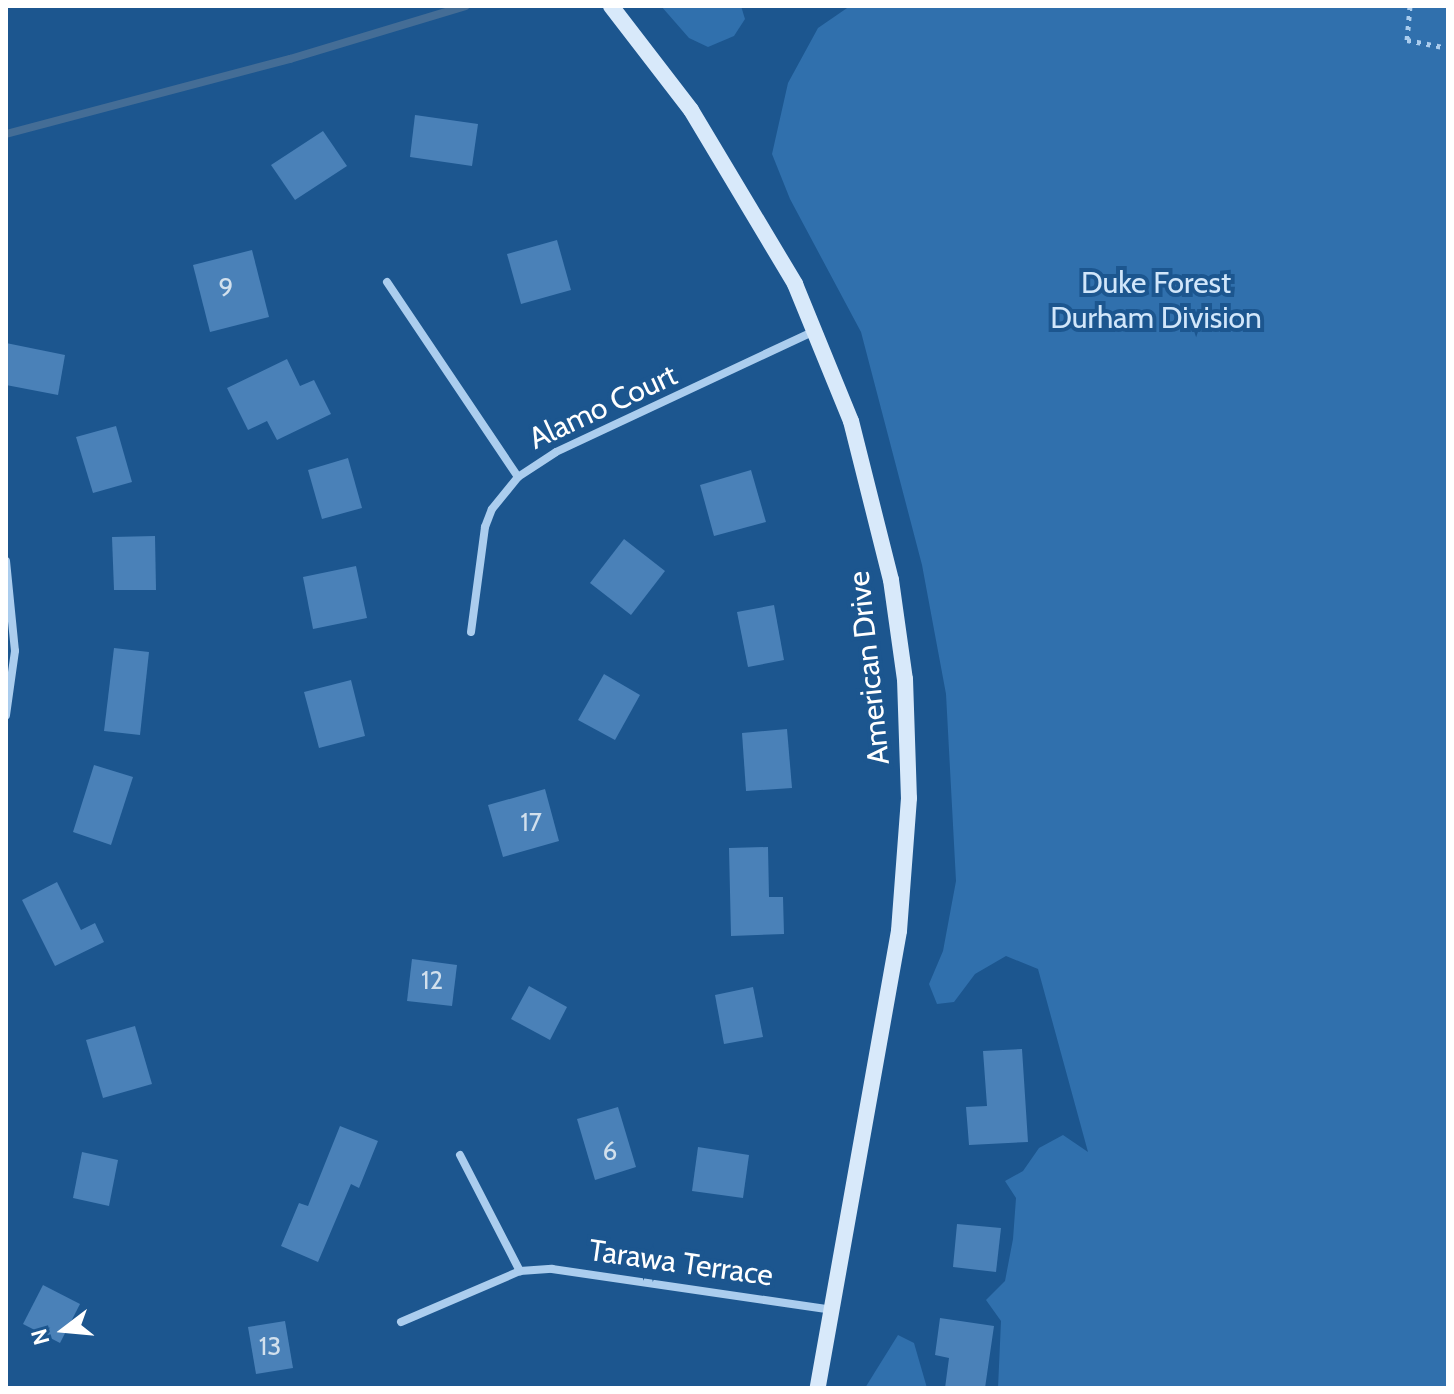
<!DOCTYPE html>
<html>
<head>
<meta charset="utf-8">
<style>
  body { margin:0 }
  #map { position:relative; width:1454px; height:1394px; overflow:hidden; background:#1c568f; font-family:Cabin,sans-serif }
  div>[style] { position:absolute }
  .green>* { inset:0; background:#3070ad }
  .stream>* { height:8px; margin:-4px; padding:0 4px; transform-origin:4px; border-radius:4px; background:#446d96 }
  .building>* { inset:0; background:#4a81b8 }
  .path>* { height:5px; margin-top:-2.5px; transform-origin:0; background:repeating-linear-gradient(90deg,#abcdee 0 4px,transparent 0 10px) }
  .street>* { height:8px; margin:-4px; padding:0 4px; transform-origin:4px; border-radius:4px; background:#abcdee }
  .secondary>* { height:16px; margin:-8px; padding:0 8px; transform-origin:8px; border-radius:8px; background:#d8e9fa }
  span { translate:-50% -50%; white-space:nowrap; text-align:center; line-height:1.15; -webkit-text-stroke:8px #1c568f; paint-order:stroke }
  .number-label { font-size:26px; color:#d2e0ed }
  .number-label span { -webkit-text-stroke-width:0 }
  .park-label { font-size:30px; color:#d1e6fa }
  .street-label { font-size:30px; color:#fff }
  .frame { position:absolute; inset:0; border:8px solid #fff; pointer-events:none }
  .north { position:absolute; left:24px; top:1290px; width:80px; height:80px; -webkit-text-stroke:6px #1c568f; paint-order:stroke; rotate:254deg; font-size:22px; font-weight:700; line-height:32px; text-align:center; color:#fff }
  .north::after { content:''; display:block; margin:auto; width:28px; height:36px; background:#fff; clip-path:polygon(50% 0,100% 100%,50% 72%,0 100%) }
</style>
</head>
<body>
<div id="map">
  <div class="green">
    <div style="clip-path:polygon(661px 6px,741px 6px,745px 19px,734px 36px,708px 47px,689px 38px)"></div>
    <div style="clip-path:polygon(850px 6px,1448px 6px,1448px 1388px,998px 1388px,1001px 1321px,986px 1300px,1005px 1281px,1013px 1239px,1016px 1198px,1005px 1181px,1023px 1171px,1039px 1148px,1063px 1135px,1088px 1152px,1038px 969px,1006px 956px,975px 974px,954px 1002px,937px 1004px,929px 984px,943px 951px,956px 881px,946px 694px,922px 565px,861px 332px,790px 199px,772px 154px,788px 83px,818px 28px)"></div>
    <div style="clip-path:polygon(898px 1335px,914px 1343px,927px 1388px,865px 1388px)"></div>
  </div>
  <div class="stream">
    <div style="left:6px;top:134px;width:294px;rotate:-14.8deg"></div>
    <div style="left:290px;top:59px;width:183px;rotate:-16.8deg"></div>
  </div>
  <div class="building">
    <div style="clip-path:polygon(415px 115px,478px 124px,472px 166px,410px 157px)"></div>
    <div style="clip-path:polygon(323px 131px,347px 166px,295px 200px,271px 165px)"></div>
    <div style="clip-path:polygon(557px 240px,571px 290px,521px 304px,507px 254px)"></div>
    <div style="clip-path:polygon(252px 250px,269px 317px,210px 332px,193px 265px)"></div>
    <div style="clip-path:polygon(6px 343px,65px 355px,58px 395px,6px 385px)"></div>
    <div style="clip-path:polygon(287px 359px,300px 386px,314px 380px,331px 414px,277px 440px,267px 421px,248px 430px,227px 388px)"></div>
    <div style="clip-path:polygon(116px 426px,132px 482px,93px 493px,76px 437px)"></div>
    <div style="clip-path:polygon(348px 458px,362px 508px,322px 519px,308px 470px)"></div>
    <div style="clip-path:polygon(751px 470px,766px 522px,714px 536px,700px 485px)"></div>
    <div style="clip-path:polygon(155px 536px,156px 590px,114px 590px,112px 537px)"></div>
    <div style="clip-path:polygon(624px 539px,665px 571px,631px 615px,590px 583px)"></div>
    <div style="clip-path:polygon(356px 566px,367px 618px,313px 629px,303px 577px)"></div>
    <div style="clip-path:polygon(774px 605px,784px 660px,748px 667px,737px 612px)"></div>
    <div style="clip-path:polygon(114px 648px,149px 652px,140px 735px,104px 731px)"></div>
    <div style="clip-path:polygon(604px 674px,640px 695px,615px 740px,578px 720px)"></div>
    <div style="clip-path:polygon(351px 680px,365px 736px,319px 748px,304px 692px)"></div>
    <div style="clip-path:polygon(787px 729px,792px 788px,746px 791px,742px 733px)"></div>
    <div style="clip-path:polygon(94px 765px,133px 777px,111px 845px,73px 832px)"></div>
    <div style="clip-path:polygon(545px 789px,559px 841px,503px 857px,488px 805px)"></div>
    <div style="clip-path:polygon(768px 847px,769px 897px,783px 897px,784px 934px,731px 936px,729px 848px)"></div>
    <div style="clip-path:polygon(57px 882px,81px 930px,95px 923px,104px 942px,55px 966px,22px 900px)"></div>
    <div style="clip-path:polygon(412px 959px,457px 965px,452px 1006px,407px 1001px)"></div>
    <div style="clip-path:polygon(529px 986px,567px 1007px,550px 1040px,511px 1019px)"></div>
    <div style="clip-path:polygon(753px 987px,763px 1037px,724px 1044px,715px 995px)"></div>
    <div style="clip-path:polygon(135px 1026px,152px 1084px,103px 1098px,86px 1040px)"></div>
    <div style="clip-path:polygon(1022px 1049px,1028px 1142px,969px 1145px,966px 1107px,987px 1106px,983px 1051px)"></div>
    <div style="clip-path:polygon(618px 1107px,636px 1167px,595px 1180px,577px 1119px)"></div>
    <div style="clip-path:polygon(340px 1126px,378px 1141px,359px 1188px,351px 1184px,318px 1262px,281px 1246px,299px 1203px,308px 1206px)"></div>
    <div style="clip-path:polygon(698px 1147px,749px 1155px,743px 1198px,692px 1191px)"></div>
    <div style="clip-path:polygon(82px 1152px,118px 1160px,109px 1206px,73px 1198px)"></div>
    <div style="clip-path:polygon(957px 1224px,1001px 1228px,996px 1272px,953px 1267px)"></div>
    <div style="clip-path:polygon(43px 1285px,80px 1304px,60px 1343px,23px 1324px)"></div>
    <div style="clip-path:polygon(940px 1318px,994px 1326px,985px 1388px,945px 1388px,949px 1358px,935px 1355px)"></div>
    <div style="clip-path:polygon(285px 1321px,293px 1368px,256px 1374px,248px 1327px)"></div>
  </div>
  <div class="path">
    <div style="left:1410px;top:6px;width:34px;rotate:95deg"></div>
    <div style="left:1407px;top:40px;width:42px;rotate:11deg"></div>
  </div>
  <div class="street">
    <div style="left:387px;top:282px;width:235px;rotate:56.1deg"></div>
    <div style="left:6px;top:561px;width:90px;rotate:84.3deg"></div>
    <div style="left:15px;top:651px;width:65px;rotate:98deg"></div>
    <div style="left:471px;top:632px;width:106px;rotate:-82.4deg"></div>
    <div style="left:485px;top:527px;width:19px;rotate:-69deg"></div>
    <div style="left:492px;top:509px;width:41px;rotate:-50.9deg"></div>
    <div style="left:518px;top:477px;width:45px;rotate:-33.3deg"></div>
    <div style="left:556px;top:452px;width:287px;rotate:-25.1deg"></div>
    <div style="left:460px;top:1155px;width:131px;rotate:62.7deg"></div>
    <div style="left:401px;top:1322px;width:129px;rotate:-23.2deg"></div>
    <div style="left:520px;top:1271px;width:32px;rotate:-4deg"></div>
    <div style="left:552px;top:1269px;width:284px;rotate:8.3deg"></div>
  </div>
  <div class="secondary">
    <div style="left:611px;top:6px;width:131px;rotate:52.4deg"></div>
    <div style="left:691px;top:110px;width:203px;rotate:59.1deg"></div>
    <div style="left:795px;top:284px;width:148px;rotate:67.8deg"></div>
    <div style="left:851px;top:421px;width:164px;rotate:75.9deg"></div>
    <div style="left:891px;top:580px;width:100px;rotate:82deg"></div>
    <div style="left:905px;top:679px;width:119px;rotate:88.1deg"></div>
    <div style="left:909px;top:798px;width:133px;rotate:94.3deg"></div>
    <div style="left:899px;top:931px;width:464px;rotate:100.1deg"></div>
  </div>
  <div class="number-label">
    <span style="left:226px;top:288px">9</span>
    <span style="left:531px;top:823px">17</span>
    <span style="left:432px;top:981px">12</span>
    <span style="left:610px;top:1152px">6</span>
    <span style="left:270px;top:1347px">13</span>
  </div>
  <div class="park-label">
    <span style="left:1156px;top:300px">Duke Forest<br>Durham Division</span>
  </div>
  <div class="street-label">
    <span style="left:603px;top:407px;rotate:-25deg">Alamo Court</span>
    <span style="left:869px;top:668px;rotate:-96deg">American Drive</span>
    <span style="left:681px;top:1263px;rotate:8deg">Tarawa Terrace</span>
  </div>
  <div class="frame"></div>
  <div class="north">N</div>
</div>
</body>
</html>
